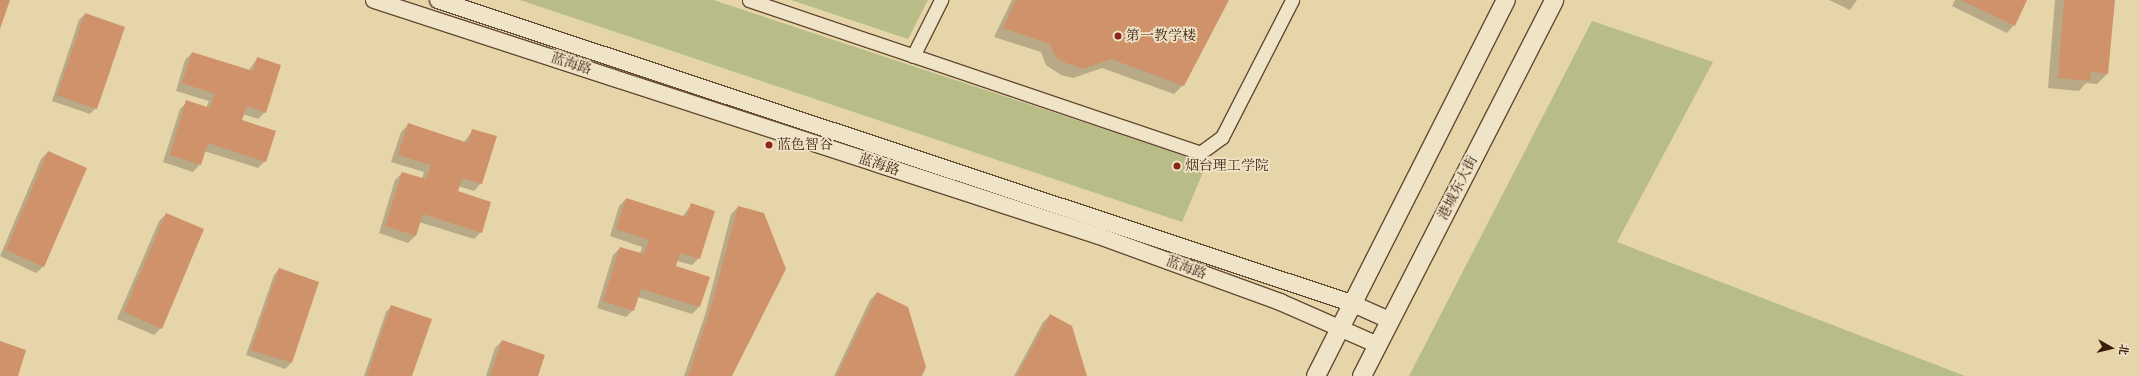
<!DOCTYPE html>
<html>
<head>
<meta charset="utf-8">
<style>
  body { margin:0 }
  #map { position:relative; width:2139px; height:376px; overflow:hidden; background:#e6d5a9; font-family:"IM FELL English","Noto Serif SC",serif }
  div>[style] { position:absolute }
  .green>* { inset:0; background:#b8bc86 }
  .shadow>* { inset:0; background:#0003 }
  .building>* { inset:0; background:#d0926b }
  .roads { filter:drop-shadow(1px 0 #664b33) drop-shadow(-1px 0 #664b33) drop-shadow(0 1px #664b33) drop-shadow(0 -1px #664b33) }
  .minor>* { height:13px; margin:-6.5px; padding:0 6.5px; transform-origin:6.5px; border-radius:6.5px; background:#efe4c7 }
  .tertiary>* { height:16px; margin:-8px; padding:0 8px; transform-origin:8px; border-radius:8px; background:#efe4c7 }
  .secondary>* { height:18px; margin:-9px; padding:0 9px; transform-origin:9px; border-radius:9px; background:#efe4c7 }
  .dots>* { width:11px; height:11px; translate:-50% -50%; box-sizing:border-box; border:2px solid #efe4c7; border-radius:50% }
  span { translate:-50% -50%; white-space:nowrap; text-align:center; line-height:1.15; -webkit-text-stroke:3.5px #efe4c7; paint-order:stroke }
  .poi-label { font-size:14px; color:#3c1d0c }
  .left { translate:0 -50%; text-align:left }
  .street-label { font-size:14px; color:#3c1d0c }
  .north { position:absolute; left:2091px; top:328px; width:40px; height:40px; -webkit-text-stroke:3px #efe4c7; paint-order:stroke; rotate:98deg; font-size:11px; font-weight:700; line-height:16px; text-align:center; color:#3c1d0c }
  .north::after { content:''; display:block; margin:auto; width:14px; height:18px; background:#3c1d0c; clip-path:polygon(50% 0,100% 100%,50% 72%,0 100%) }
</style>
</head>
<body>
<div id="map">
  <div class="green">
    <div style="clip-path:polygon(520px 0,713px 0,1207px 163px,1182px 222px)"></div>
    <div style="clip-path:polygon(791px 0,928px 0,908px 39px)"></div>
    <div style="clip-path:polygon(1592px 21px,1713px 62px,1617px 242px,1965px 376px,1409px 376px)"></div>
  </div>
  <div class="shadow">
    <div style="clip-path:polygon(1012px 0,1228px 0,1183px 85px,1174px 94px,1102px 68px,1073px 78px,1061px 75px,1046px 65px,1041px 52px,994px 37px)"></div>
    <div style="clip-path:polygon(1829px 0,1857px 0,1850px 10px)"></div>
    <div style="clip-path:polygon(1955px 0,2026px 0,2014px 25px,2007px 33px,1952px 6px)"></div>
    <div style="clip-path:polygon(2055px 0,2114px 0,2107px 74px,2097px 84px,2086px 83px,2079px 91px,2048px 88px)"></div>
    <div style="clip-path:polygon(85px 14px,96px 108px,90px 114px,52px 101px,79px 20px)"></div>
    <div style="clip-path:polygon(192px 53px,248px 71px,257px 59px,265px 112px,258px 119px,243px 114px,241px 121px,265px 161px,258px 168px,204px 151px,200px 164px,193px 172px,163px 162px,180px 109px,187px 102px,206px 108px,209px 101px,176px 91px,185px 60px)"></div>
    <div style="clip-path:polygon(408px 125px,464px 142px,473px 130px,481px 183px,474px 191px,458px 186px,456px 192px,481px 232px,474px 239px,419px 222px,415px 236px,408px 243px,379px 233px,395px 180px,402px 173px,422px 179px,424px 172px,391px 162px,401px 132px)"></div>
    <div style="clip-path:polygon(48px 152px,44px 266px,36px 273px,0 256px,41px 159px)"></div>
    <div style="clip-path:polygon(626px 199px,682px 217px,691px 205px,699px 258px,692px 265px,677px 261px,675px 267px,708px 277px,699px 307px,692px 314px,638px 297px,633px 310px,626px 317px,597px 308px,613px 255px,620px 248px,640px 254px,642px 247px,610px 236px,619px 206px)"></div>
    <div style="clip-path:polygon(738px 207px,730px 376px,684px 376px,705px 315px,731px 214px)"></div>
    <div style="clip-path:polygon(166px 214px,161px 328px,154px 335px,117px 319px,159px 221px)"></div>
    <div style="clip-path:polygon(279px 269px,318px 282px,291px 363px,285px 369px,246px 355px,274px 275px)"></div>
    <div style="clip-path:polygon(877px 293px,920px 376px,834px 376px,870px 300px)"></div>
    <div style="clip-path:polygon(391px 307px,411px 376px,364px 376px,386px 312px)"></div>
    <div style="clip-path:polygon(1051px 315px,1086px 376px,1014px 376px,1043px 322px)"></div>
    <div style="clip-path:polygon(502px 341px,537px 376px,486px 376px,495px 348px)"></div>
  </div>
  <div class="building">
    <div style="clip-path:polygon(0 0,10px 0,0 29px)"></div>
    <div style="clip-path:polygon(1016px 0,1229px 0,1184px 86px,1111px 59px,1083px 69px,1061px 61px,1055px 56px,1050px 44px,1003px 28px)"></div>
    <div style="clip-path:polygon(1961px 0,2027px 0,2015px 26px)"></div>
    <div style="clip-path:polygon(2064px 0,2115px 0,2108px 74px,2091px 72px,2090px 81px,2058px 78px)"></div>
    <div style="clip-path:polygon(85px 13px,125px 27px,97px 109px,57px 95px)"></div>
    <div style="clip-path:polygon(192px 52px,253px 71px,257px 57px,281px 65px,266px 113px,247px 106px,242px 120px,276px 131px,266px 162px,208px 143px,201px 165px,170px 155px,186px 100px,210px 108px,215px 94px,182px 83px)"></div>
    <div style="clip-path:polygon(408px 123px,468px 143px,472px 129px,497px 136px,482px 184px,462px 178px,458px 191px,491px 202px,482px 233px,423px 214px,416px 236px,385px 226px,402px 172px,426px 179px,431px 165px,398px 155px)"></div>
    <div style="clip-path:polygon(48px 151px,87px 168px,44px 267px,6px 250px)"></div>
    <div style="clip-path:polygon(626px 198px,686px 217px,691px 203px,715px 211px,700px 259px,680px 253px,676px 266px,710px 277px,700px 307px,641px 289px,634px 311px,603px 301px,620px 247px,644px 254px,649px 240px,616px 229px)"></div>
    <div style="clip-path:polygon(738px 206px,764px 213px,786px 269px,732px 376px,688px 376px,711px 307px)"></div>
    <div style="clip-path:polygon(166px 213px,204px 229px,162px 329px,124px 312px)"></div>
    <div style="clip-path:polygon(279px 268px,319px 282px,292px 363px,251px 350px)"></div>
    <div style="clip-path:polygon(877px 292px,908px 307px,926px 367px,922px 376px,837px 376px)"></div>
    <div style="clip-path:polygon(391px 305px,432px 319px,412px 376px,367px 376px)"></div>
    <div style="clip-path:polygon(1050px 314px,1072px 326px,1087px 376px,1017px 376px)"></div>
    <div style="clip-path:polygon(502px 340px,545px 355px,538px 376px,490px 376px)"></div>
    <div style="clip-path:polygon(0 341px,26px 350px,18px 376px,0 376px)"></div>
  </div>
  <div class="roads">
    <div class="minor">
      <div style="left:749px;top:0;width:476px;rotate:18.7deg"></div>
      <div style="left:1200px;top:153px;width:27px;rotate:-36deg"></div>
      <div style="left:1222px;top:137px;width:154px;rotate:-62.9deg"></div>
      <div style="left:913px;top:56px;width:63px;rotate:-63.4deg"></div>
    </div>
    <div class="tertiary">
      <div style="left:374px;top:0;width:762px;rotate:18.03deg"></div>
      <div style="left:1099px;top:236px;width:193px;rotate:20deg"></div>
      <div style="left:1280px;top:302px;width:107px;rotate:23.7deg"></div>
      <div style="left:438px;top:0;width:962px;rotate:18.36deg"></div>
      <div style="left:1351px;top:303px;width:42px;rotate:24.1deg"></div>
    </div>
    <div class="secondary">
      <div style="left:1316px;top:376px;width:421px;rotate:-63.2deg"></div>
      <div style="left:1362px;top:376px;width:422px;rotate:-62.9deg"></div>
    </div>
  </div>
  <div class="dots">
    <div style="left:1118px;top:36px;background:#8f2418"></div>
    <div style="left:769px;top:145px;background:#8f2418"></div>
    <div style="left:1177px;top:166px;background:#8f2418"></div>
  </div>
  <div class="poi-label">
    <span class="left" style="left:1126px;top:36px">第一教学楼</span>
    <span class="left" style="left:777px;top:145px">蓝色智谷</span>
    <span class="left" style="left:1185px;top:166px">烟台理工学院</span>
  </div>
  <div class="street-label">
    <span style="left:571px;top:64px;rotate:18deg">蓝海路</span>
    <span style="left:879px;top:165px;rotate:18deg">蓝海路</span>
    <span style="left:1458px;top:188px;rotate:-63deg">港城东大街</span>
    <span style="left:1186px;top:268px;rotate:20deg">蓝海路</span>
  </div>
  <div class="north">北</div>
</div>
</body>
</html>
